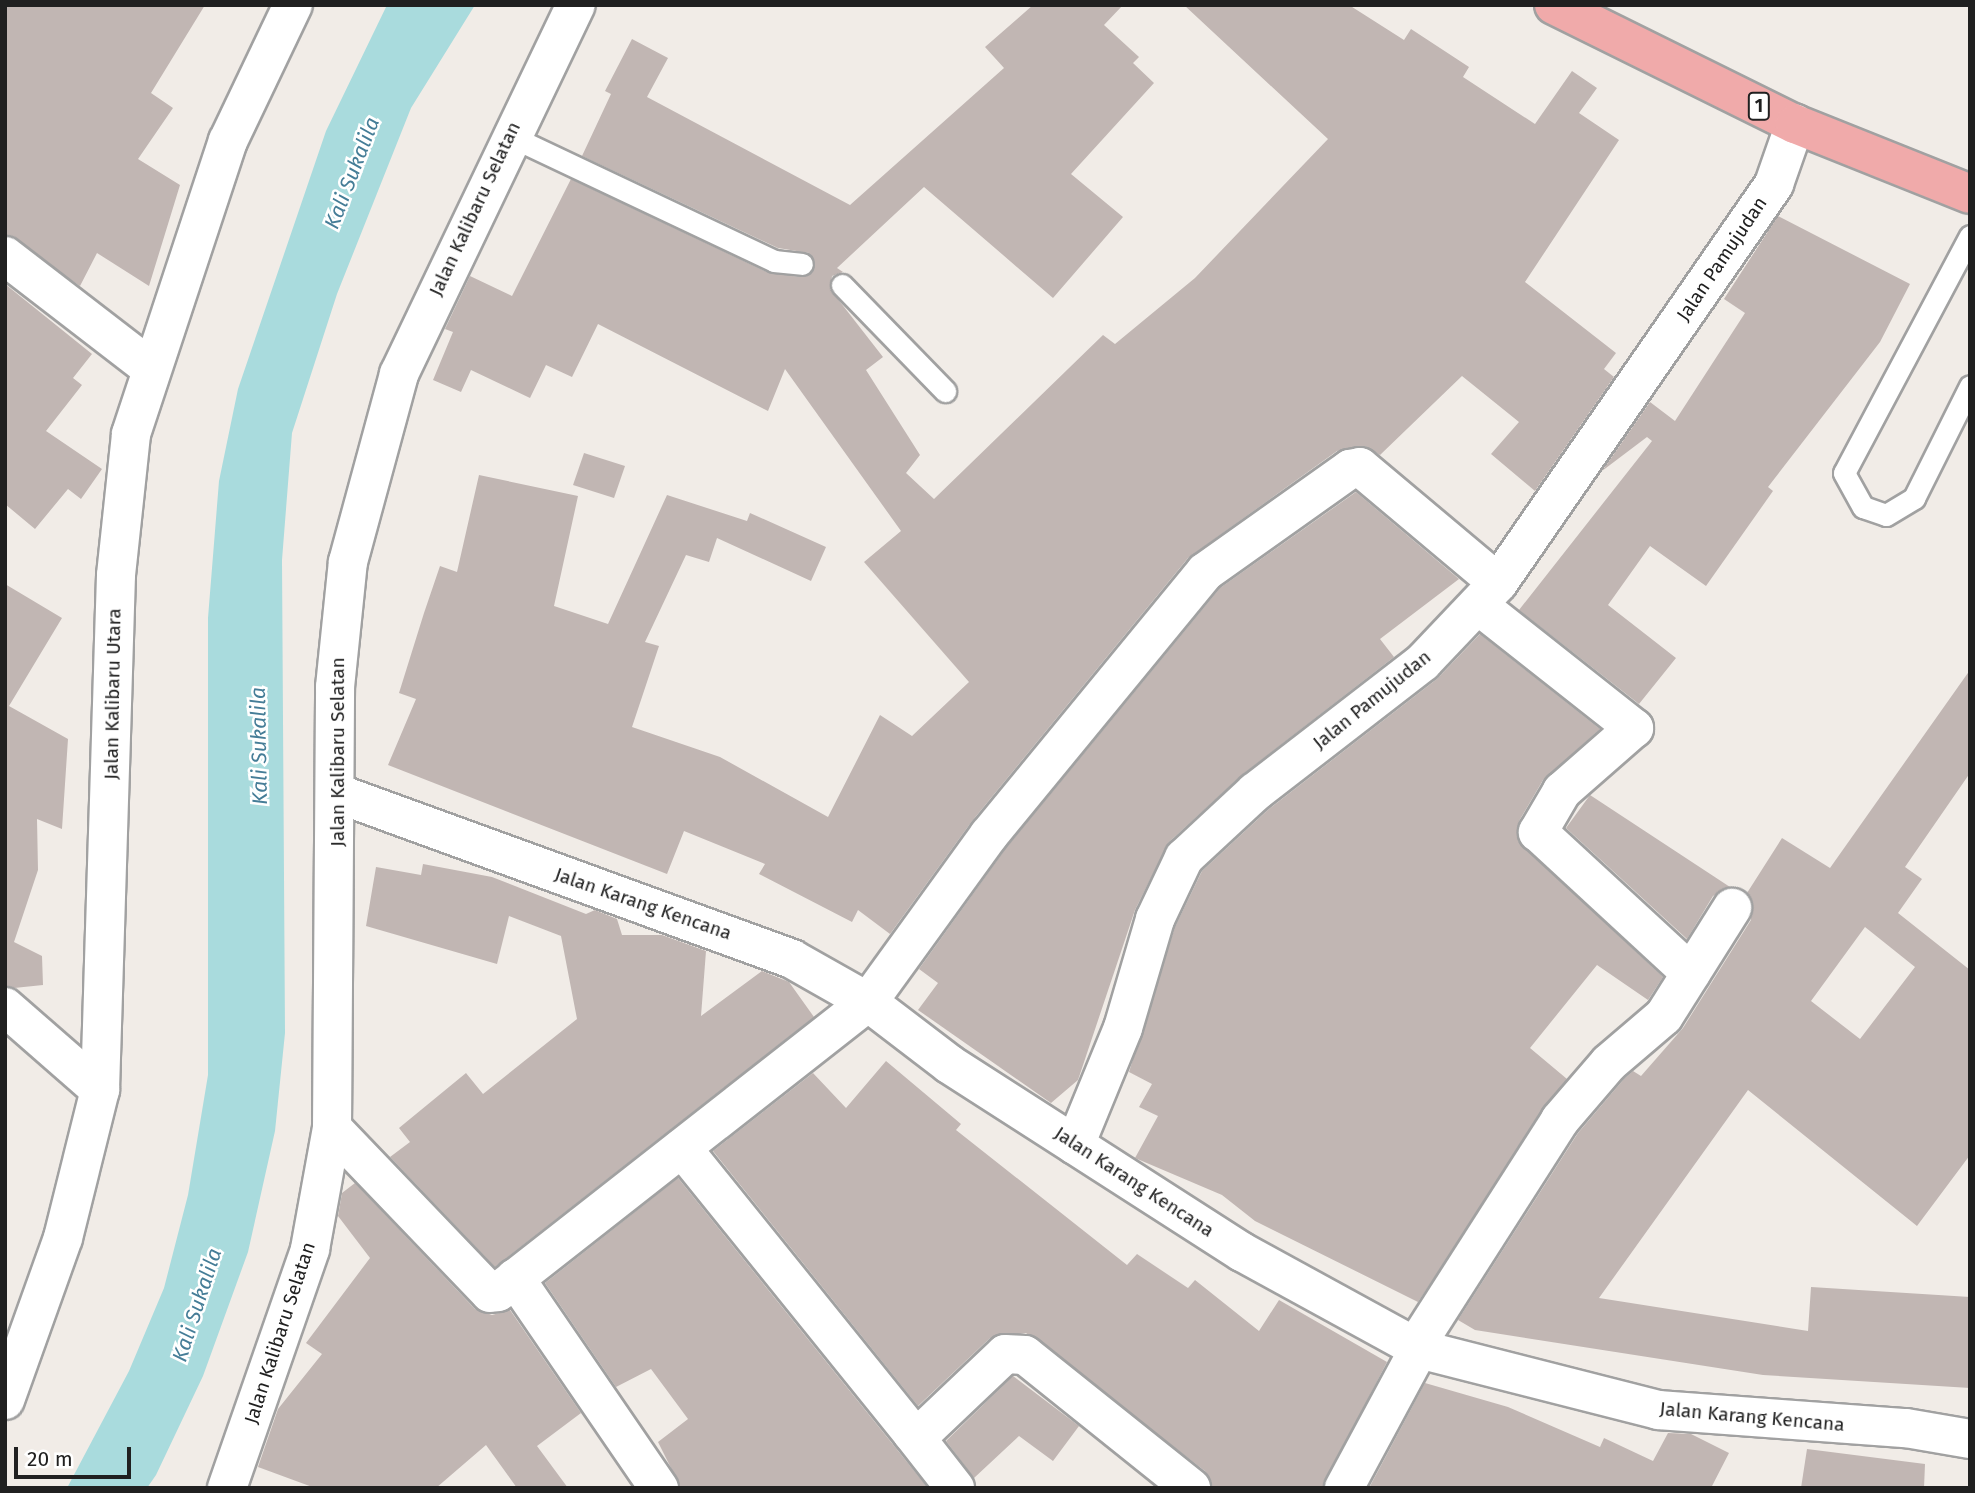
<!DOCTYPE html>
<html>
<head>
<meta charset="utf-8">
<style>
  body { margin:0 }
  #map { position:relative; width:1975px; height:1493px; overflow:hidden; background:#f1ece7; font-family:"Fira Sans",sans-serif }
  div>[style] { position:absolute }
  .water>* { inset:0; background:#a9dbdd }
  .building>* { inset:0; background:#c1b6b3 }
  .roads { filter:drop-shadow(2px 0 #a1a1a1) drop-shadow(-2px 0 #a1a1a1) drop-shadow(0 2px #a1a1a1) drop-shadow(0 -2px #a1a1a1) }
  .service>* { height:21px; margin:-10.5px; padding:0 10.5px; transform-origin:10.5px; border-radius:10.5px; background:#fff }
  .minor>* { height:38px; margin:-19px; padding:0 19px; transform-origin:19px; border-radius:19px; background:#fff }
  .trunk>* { height:38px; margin:-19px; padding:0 19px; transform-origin:19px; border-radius:19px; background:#f0aaaa }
  span { translate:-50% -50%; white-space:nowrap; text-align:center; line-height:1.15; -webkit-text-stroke:5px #fff; paint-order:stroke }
  .shield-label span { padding:2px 5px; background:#fff; border:2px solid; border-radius:5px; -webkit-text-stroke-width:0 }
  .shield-label { font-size:18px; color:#202020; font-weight:700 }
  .street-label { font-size:19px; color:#202020 }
  .water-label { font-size:21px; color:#457d97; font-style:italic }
  .frame { position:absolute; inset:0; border:7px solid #202020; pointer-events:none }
  .scale { position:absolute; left:14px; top:1447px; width:117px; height:32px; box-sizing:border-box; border:4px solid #202020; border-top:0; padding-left:9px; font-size:21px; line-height:24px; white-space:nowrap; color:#202020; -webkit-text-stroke:5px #fff; paint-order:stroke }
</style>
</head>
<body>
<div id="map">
  <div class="water">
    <div style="clip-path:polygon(387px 5px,475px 5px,411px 108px,337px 294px,292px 433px,282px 560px,285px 1033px,275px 1131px,248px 1252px,203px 1376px,156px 1475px,147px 1488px,67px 1488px,129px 1371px,164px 1288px,188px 1195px,208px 1075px,208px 618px,219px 481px,238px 389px,326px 131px)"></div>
  </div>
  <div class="building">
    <div style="clip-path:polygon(5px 5px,205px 5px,151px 93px,173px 108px,138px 159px,180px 185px,149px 286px,97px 253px,80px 286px,5px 235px)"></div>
    <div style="clip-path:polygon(1033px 5px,1123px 5px,1104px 25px,1139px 57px,1133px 63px,1154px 83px,1071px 174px,1123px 217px,1053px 298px,924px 187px,837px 268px,843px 272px,832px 276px,830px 289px,883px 357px,866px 370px,920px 455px,906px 473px,934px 499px,1103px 335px,1115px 344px,1195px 278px,1328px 139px,1184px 5px,1349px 5px,1404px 40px,1411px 29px,1469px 67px,1463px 77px,1535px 124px,1572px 71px,1597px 88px,1579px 113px,1619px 140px,1525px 282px,1616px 353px,1604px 369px,1614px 377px,1535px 491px,1491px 454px,1519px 422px,1462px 376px,1380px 455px,1365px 446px,1337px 451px,1188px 558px,972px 821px,890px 934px,858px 910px,852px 922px,759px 874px,765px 864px,684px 831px,667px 874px,388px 765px,416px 699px,399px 693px,424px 613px,440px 566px,457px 572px,479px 475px,578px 496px,554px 606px,608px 624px,667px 495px,747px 521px,750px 513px,826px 547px,811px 581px,717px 538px,709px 562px,686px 555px,645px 642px,659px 646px,632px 727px,720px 757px,828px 817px,880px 715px,912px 736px,969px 682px,864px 562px,901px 531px,785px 369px,768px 411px,598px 324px,572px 377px,546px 365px,530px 398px,471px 370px,461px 392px,433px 380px,453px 332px,445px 329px,470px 276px,512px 296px,571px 179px,769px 273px,801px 277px,813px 271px,809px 253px,778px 248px,582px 156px,611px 94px,605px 91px,632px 39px,668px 58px,647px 97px,850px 205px,1004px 68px,985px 47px)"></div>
    <div style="clip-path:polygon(1778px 216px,1910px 284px,1880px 342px,1768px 487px,1773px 491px,1706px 586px,1650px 546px,1608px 605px,1676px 658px,1639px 704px,1519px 610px,1652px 441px,1647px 437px,1602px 471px,1650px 402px,1675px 421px,1745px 313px,1724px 299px)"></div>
    <div style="clip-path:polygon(5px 284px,92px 354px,73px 378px,82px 385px,46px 431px,102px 469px,81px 499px,68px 489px,35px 529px,5px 504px)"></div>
    <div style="clip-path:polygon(584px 453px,625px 466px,614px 498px,573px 485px)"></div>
    <div style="clip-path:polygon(1356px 492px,1459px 579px,1380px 639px,1394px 657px,1242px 775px,1169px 842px,1135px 910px,1078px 1080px,1051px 1103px,918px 1010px,938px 983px,919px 969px,1006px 848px,1220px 588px)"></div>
    <div style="clip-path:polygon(5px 584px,62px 618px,9px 706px,68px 739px,62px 829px,37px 819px,38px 870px,14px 942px,42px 956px,43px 985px,14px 988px,5px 986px)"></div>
    <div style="clip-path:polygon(1480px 634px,1600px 729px,1543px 780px,1519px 821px,1518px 841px,1663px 977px,1648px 1000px,1597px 965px,1530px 1048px,1567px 1079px,1418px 1302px,1255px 1221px,1222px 1195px,1135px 1158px,1158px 1116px,1139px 1107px,1152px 1084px,1129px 1072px,1175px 927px,1202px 871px,1269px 809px,1437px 679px)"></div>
    <div style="clip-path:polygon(evenodd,1970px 670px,1970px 773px,1905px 867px,1922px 879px,1898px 913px,1970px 970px,1970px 1155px,1917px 1226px,1748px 1090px,1599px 1298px,1808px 1331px,1811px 1287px,1970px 1297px,1970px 1388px,1763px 1375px,1475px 1330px,1458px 1320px,1578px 1133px,1624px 1079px,1633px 1071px,1641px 1076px,1683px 1028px,1751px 920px,1747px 893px,1782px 838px,1830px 868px,1970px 670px,1865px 927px,1915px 967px,1860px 1039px,1811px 1001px,1865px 927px)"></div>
    <div style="clip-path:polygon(1590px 795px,1730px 887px,1713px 896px,1687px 939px,1566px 828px)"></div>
    <div style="clip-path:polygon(423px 864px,492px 877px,586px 914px,595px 910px,617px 919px,622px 935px,662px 935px,706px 951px,701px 1016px,762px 971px,789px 982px,814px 1017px,495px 1267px,390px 1157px,410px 1142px,399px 1128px,466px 1073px,483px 1094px,577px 1019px,561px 936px,509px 916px,497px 964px,366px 926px,376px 867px,421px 875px)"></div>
    <div style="clip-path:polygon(886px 1061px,961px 1124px,956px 1130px,1127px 1265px,1137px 1254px,1188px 1288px,1195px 1280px,1259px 1331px,1279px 1300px,1387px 1362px,1322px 1488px,1212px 1488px,1205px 1471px,1026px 1333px,990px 1338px,918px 1406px,713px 1151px,813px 1073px,846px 1108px)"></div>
    <div style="clip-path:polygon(678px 1178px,895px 1447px,927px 1487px,681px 1488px,658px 1442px,688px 1419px,651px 1369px,616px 1387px,545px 1283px)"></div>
    <div style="clip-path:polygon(355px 1183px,475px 1309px,492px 1315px,510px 1310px,581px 1413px,537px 1446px,568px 1488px,517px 1488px,486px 1445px,436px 1488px,315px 1488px,258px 1467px,278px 1409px,322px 1354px,306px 1343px,370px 1258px,338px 1216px,342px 1193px)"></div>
    <div style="clip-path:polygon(1013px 1376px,1079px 1426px,1053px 1461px,1019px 1436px,974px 1478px,946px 1441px)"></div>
    <div style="clip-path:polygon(1425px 1383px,1508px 1407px,1600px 1447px,1604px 1438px,1653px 1461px,1668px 1433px,1691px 1434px,1729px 1453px,1711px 1488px,1369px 1488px)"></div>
    <div style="clip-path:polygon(1807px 1449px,1925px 1464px,1924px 1488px,1801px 1488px)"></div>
  </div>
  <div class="roads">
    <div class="service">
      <div style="left:508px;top:135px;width:294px;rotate:25.3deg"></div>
      <div style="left:774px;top:261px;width:28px;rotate:6deg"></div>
      <div style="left:1970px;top:236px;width:268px;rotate:118deg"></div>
      <div style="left:1844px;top:473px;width:39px;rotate:61deg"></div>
      <div style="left:1863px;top:507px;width:24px;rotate:19deg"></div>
      <div style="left:1886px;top:515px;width:33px;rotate:-31deg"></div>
      <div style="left:1914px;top:498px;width:125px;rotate:-63.4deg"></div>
      <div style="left:842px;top:285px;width:148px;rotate:45.8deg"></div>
    </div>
    <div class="minor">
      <div style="left:5px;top:256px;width:182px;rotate:37.6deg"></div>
      <div style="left:1478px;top:605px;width:199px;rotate:38.3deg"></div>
      <div style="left:1634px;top:728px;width:96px;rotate:138.8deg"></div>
      <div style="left:1562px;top:791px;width:48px;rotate:120.3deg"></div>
      <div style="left:1538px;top:832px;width:208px;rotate:42.7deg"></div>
      <div style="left:339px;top:794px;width:482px;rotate:20deg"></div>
      <div style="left:792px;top:959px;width:87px;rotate:29.5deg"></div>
      <div style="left:868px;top:1002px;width:102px;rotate:37.4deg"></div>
      <div style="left:949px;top:1064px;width:348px;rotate:32.7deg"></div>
      <div style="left:1242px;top:1252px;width:202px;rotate:28.7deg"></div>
      <div style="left:1419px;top:1349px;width:247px;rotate:14.3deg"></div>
      <div style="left:1658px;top:1410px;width:249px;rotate:4.2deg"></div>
      <div style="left:1906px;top:1428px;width:65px;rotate:9.8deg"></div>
      <div style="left:5px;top:1007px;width:126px;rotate:41.1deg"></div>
      <div style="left:332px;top:1128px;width:228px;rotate:46.2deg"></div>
      <div style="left:490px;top:1293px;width:8px;rotate:-7deg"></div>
      <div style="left:498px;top:1292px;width:470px;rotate:-38.1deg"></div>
      <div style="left:868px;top:1002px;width:206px;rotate:-54.1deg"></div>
      <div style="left:989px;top:835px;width:340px;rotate:-50.6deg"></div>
      <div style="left:1205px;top:572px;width:178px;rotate:-35.4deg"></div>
      <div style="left:1350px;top:469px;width:10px;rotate:-11deg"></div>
      <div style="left:1360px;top:467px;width:180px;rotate:40deg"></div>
      <div style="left:1075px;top:1145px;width:126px;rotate:-67.7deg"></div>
      <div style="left:1123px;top:1028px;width:114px;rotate:-73.6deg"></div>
      <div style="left:1155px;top:919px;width:68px;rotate:-64.6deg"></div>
      <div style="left:1184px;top:858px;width:97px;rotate:-42.9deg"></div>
      <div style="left:1255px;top:792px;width:212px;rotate:-37.7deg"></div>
      <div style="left:1423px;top:662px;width:109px;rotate:-46.5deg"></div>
      <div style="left:1498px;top:583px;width:485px;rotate:-55.3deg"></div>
      <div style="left:1774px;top:184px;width:64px;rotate:-70.7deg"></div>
      <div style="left:682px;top:1148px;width:366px;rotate:51.1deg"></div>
      <div style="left:912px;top:1433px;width:13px;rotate:-13deg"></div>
      <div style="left:925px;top:1430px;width:110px;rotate:-43.5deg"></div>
      <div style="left:1005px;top:1354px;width:20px;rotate:3deg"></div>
      <div style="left:1025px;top:1355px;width:213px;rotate:38.7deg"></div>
      <div style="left:515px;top:1278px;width:255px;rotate:55.6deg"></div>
      <div style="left:1415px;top:1347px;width:269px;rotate:-57.4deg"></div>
      <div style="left:1560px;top:1120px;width:75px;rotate:-49.3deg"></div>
      <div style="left:1609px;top:1063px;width:72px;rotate:-40.5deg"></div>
      <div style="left:1664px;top:1016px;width:128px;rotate:-57.8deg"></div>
      <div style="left:5px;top:1400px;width:172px;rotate:-70.3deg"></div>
      <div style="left:63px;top:1238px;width:153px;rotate:-76deg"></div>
      <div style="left:100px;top:1090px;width:515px;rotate:-88.22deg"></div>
      <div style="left:116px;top:575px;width:142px;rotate:-83.9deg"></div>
      <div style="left:131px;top:434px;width:309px;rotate:-71.7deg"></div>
      <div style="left:228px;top:141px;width:151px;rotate:-64.5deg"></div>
      <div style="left:912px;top:1433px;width:70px;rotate:52deg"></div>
      <div style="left:227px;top:1488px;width:253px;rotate:-70.8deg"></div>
      <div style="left:310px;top:1249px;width:123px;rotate:-79.7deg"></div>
      <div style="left:332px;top:1128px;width:441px;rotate:-89.6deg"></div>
      <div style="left:335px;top:687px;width:126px;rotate:-84.1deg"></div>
      <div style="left:348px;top:562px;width:195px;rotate:-74.8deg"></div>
      <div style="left:399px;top:374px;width:409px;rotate:-64.4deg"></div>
      <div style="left:1344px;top:1488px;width:158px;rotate:-61.7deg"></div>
    </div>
    <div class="trunk">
      <div style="left:1554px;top:5px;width:269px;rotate:26.3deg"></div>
      <div style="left:1795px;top:124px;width:188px;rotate:21.8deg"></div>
    </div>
  </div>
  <div class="shield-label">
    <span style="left:1759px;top:106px">1</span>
  </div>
  <div class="street-label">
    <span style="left:475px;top:209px;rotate:-65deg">Jalan Kalibaru Selatan</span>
    <span style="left:1722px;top:259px;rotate:-56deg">Jalan Pamujudan</span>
    <span style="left:113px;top:694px;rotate:-89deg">Jalan Kalibaru Utara</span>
    <span style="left:1372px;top:700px;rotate:-39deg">Jalan Pamujudan</span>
    <span style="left:338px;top:752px;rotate:-90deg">Jalan Kalibaru Selatan</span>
    <span style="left:643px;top:904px;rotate:19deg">Jalan Karang Kencana</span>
    <span style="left:1134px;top:1182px;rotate:33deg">Jalan Karang Kencana</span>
    <span style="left:280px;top:1333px;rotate:-72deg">Jalan Kalibaru Selatan</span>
    <span style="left:1752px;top:1417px;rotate:5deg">Jalan Karang Kencana</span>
  </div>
  <div class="water-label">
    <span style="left:352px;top:173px;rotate:-69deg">Kali Sukalila</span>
    <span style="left:259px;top:746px;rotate:-91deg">Kali Sukalila</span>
    <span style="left:197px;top:1305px;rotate:-72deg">Kali Sukalila</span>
  </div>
  <div class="frame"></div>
  <div class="scale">20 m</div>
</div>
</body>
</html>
